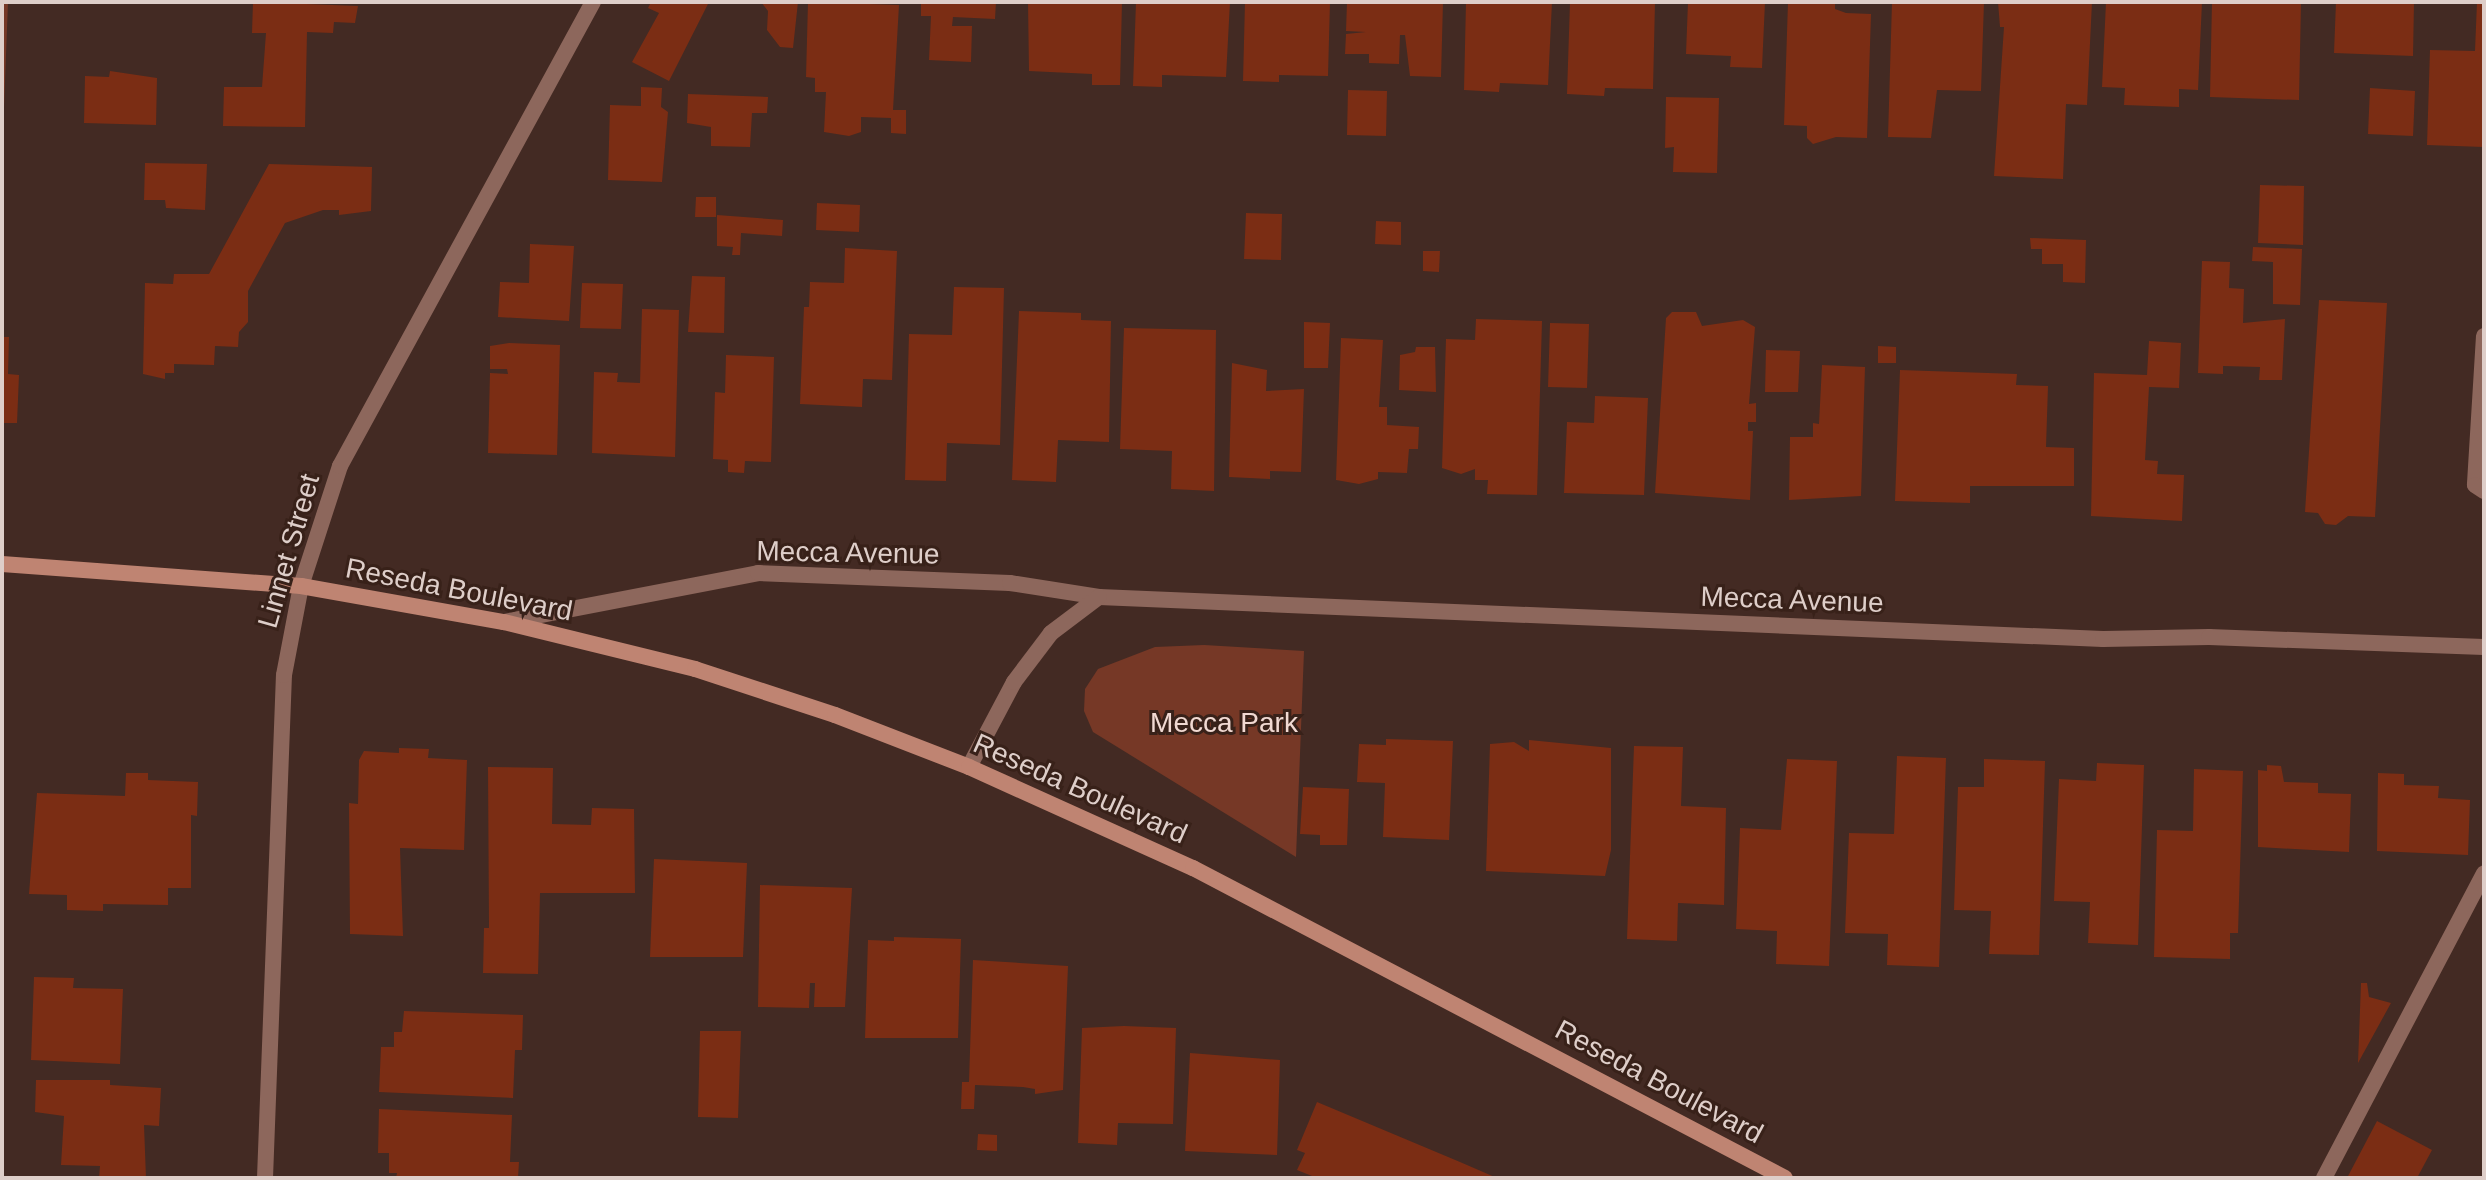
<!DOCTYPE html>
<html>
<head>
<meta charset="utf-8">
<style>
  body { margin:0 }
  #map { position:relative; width:2486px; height:1180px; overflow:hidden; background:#432a23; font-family:Helvetica,sans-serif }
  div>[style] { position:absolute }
  .green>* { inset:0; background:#763826 }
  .building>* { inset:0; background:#7b2d14 }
  .lane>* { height:16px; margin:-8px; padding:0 8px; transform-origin:8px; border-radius:8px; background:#8d675c }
  .street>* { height:16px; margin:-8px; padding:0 8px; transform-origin:8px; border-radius:8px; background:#8d675c }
  .secondary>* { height:16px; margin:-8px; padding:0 8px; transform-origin:8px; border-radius:8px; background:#bf8472 }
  span { translate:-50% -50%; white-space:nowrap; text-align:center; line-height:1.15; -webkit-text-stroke:6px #382119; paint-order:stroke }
  .street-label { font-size:28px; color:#decec9 }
  .park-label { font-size:28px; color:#f1d9d2 }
  .frame { position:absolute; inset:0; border:4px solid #decec9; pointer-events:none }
</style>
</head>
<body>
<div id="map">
  <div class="green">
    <div style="clip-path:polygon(2px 2px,8px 2px,4px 108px,2px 108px)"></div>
    <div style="clip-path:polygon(1204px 645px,1304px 651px,1296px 857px,1093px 732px,1084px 711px,1085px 689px,1098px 669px,1155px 647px)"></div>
  </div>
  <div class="building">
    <div style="clip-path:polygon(253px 2px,358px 6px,355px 23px,334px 22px,333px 33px,307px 32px,305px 127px,223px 126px,224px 87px,262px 87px,266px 33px,252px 33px)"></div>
    <div style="clip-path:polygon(651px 2px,709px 2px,669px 81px,632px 62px,659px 13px,648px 8px)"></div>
    <div style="clip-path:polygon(761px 2px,798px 2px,793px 48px,780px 47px,767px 30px,768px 11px)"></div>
    <div style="clip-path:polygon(808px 2px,899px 5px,893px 110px,906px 110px,906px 134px,891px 133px,891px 118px,861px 117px,861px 132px,849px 136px,824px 132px,826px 92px,815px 92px,815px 78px,806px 77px)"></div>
    <div style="clip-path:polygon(921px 2px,996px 2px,995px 19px,953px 17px,952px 26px,972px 26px,971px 62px,929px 60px,931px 16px,921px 16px)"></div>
    <div style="clip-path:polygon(1028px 2px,1122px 2px,1120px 85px,1092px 85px,1092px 74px,1029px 71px)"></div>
    <div style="clip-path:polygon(1136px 2px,1230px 2px,1226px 77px,1162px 75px,1162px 87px,1133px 86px)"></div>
    <div style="clip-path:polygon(1245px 2px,1330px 2px,1328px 76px,1279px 75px,1279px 82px,1243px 81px)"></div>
    <div style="clip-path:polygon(1347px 2px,1443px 2px,1441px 77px,1410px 76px,1405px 35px,1400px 35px,1399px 64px,1369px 63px,1369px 54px,1345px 54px,1346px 34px,1366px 32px,1346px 31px)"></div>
    <div style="clip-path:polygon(1466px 2px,1552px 2px,1548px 85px,1500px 83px,1499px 92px,1464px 90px)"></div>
    <div style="clip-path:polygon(1570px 2px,1655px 2px,1653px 89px,1605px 88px,1604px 96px,1567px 94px)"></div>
    <div style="clip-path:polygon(1688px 2px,1765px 2px,1762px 68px,1730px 67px,1731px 56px,1686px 54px)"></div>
    <div style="clip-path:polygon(1788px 2px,1835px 2px,1835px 9px,1846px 13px,1871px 14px,1867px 138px,1836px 137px,1813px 144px,1807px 138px,1807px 126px,1784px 125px)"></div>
    <div style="clip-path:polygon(1892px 2px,1984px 2px,1981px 91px,1937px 90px,1931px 138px,1888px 137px)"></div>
    <div style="clip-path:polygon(1998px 2px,2092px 2px,2087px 105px,2066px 104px,2063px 179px,1994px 176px,2004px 27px,2000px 27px)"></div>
    <div style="clip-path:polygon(2106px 2px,2202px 2px,2198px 90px,2179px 89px,2179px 107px,2124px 105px,2125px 88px,2102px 87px)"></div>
    <div style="clip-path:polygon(2212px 2px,2301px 2px,2299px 100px,2210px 97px)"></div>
    <div style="clip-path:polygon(2336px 2px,2414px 2px,2413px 56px,2334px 53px)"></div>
    <div style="clip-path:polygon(2477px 2px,2484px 2px,2484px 147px,2427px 145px,2430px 50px,2475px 51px)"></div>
    <div style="clip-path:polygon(110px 71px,157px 78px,156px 125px,84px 123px,85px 76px,109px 77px)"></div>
    <div style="clip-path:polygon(641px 87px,662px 88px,661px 107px,668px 112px,662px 182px,608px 180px,610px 105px,641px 106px)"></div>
    <div style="clip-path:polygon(2370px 88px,2415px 91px,2413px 136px,2368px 134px)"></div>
    <div style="clip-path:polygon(1348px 90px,1387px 91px,1386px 136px,1347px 135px)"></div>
    <div style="clip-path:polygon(688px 94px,768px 97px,767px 113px,752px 113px,750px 147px,711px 146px,711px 127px,687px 123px)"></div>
    <div style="clip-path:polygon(1666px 97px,1719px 98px,1717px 173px,1673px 172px,1674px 147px,1665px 148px)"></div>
    <div style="clip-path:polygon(145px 163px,207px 164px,205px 210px,166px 208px,165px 200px,144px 200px)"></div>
    <div style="clip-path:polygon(269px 164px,372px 167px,371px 211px,339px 215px,339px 210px,323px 210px,285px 223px,248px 291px,248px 322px,239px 332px,238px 347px,215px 346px,214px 365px,174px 364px,174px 373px,165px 373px,165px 379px,143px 374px,145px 283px,173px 284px,174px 274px,209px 274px)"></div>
    <div style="clip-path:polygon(2260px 185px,2304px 186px,2303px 245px,2258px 243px)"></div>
    <div style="clip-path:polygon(696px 197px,716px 197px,716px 217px,695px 217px)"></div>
    <div style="clip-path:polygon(817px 203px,860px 205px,859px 232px,816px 230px)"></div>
    <div style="clip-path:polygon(1246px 213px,1282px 214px,1281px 260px,1244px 259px)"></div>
    <div style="clip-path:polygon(717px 215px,783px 220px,782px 236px,741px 233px,740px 255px,732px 255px,733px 247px,717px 246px)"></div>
    <div style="clip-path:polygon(1376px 221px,1401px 222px,1401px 245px,1375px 244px)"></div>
    <div style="clip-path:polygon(2030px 238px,2086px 240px,2085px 283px,2063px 282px,2063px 264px,2042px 264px,2042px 249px,2031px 249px)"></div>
    <div style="clip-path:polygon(530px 244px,574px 246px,569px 321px,498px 317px,500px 282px,529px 283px)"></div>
    <div style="clip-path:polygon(2253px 247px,2302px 249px,2300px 305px,2273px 304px,2273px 262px,2252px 261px)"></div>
    <div style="clip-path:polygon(845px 248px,897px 251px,892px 380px,863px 379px,862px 407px,800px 404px,804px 307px,809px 307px,810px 282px,844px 283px)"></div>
    <div style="clip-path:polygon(1423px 251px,1440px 251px,1439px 272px,1423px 271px)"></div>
    <div style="clip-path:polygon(2202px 261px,2230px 262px,2229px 288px,2244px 289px,2243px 323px,2285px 319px,2282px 380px,2259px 380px,2260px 367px,2223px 366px,2223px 374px,2198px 373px)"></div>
    <div style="clip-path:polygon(692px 276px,725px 277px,724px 333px,688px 332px)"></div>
    <div style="clip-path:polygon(582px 283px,623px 284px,621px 329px,580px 328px)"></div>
    <div style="clip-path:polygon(954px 287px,1004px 288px,1000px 445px,947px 443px,946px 481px,905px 480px,909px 334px,952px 335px)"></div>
    <div style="clip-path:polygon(2319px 300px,2387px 303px,2375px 517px,2348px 516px,2336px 525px,2325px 524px,2318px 513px,2305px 512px)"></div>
    <div style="clip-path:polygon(642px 309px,679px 310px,675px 457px,592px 453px,594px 372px,618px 373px,617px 382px,640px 383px)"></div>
    <div style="clip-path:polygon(1019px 311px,1081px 313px,1081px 320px,1111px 321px,1109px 442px,1058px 440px,1056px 482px,1012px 480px)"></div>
    <div style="clip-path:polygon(1672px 312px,1696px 312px,1702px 326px,1743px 320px,1755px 327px,1749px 404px,1756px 403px,1756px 422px,1748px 422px,1748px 431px,1753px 431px,1750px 500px,1655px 493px,1666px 318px)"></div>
    <div style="clip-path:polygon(1476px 319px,1542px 321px,1537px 495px,1487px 494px,1488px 480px,1475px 480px,1475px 469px,1461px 474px,1442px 468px,1446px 339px,1475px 340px)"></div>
    <div style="clip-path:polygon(1304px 322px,1330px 323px,1328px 368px,1304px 368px)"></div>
    <div style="clip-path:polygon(1550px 323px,1589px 324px,1587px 388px,1548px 387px)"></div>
    <div style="clip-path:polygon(1124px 328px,1216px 330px,1214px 491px,1171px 489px,1172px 451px,1120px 449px)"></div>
    <div style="clip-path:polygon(2px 337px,9px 337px,8px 374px,19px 375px,17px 423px,2px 423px)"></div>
    <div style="clip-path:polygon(1341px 338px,1383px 340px,1379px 407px,1387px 407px,1387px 425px,1419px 427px,1418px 449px,1409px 449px,1407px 473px,1378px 472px,1378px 479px,1359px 484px,1336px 480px)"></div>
    <div style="clip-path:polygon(2149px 341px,2181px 343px,2179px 388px,2149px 387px,2145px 460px,2158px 461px,2157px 474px,2184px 475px,2182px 521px,2091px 516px,2094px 373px,2147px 375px)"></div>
    <div style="clip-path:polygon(509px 343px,560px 345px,557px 455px,488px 453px,490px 373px,508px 374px,507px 369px,490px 369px,490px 346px)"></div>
    <div style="clip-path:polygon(1878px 346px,1896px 347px,1896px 363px,1878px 363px)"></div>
    <div style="clip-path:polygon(1416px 347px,1435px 347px,1436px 392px,1399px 390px,1400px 355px,1415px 352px)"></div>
    <div style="clip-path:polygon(1766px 350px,1800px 351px,1798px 392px,1765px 392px)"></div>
    <div style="clip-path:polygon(726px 355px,774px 357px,771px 462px,745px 461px,744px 473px,728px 472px,728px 460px,713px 459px,715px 392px,725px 393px)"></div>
    <div style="clip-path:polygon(1232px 363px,1267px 370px,1266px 391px,1304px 389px,1301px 472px,1270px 471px,1270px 479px,1229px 477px)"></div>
    <div style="clip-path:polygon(1822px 365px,1865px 367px,1861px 496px,1789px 500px,1790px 437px,1813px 437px,1813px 423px,1819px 424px)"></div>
    <div style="clip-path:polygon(1900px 370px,2017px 374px,2016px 385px,2048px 386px,2046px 447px,2074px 448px,2074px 486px,1970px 486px,1970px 503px,1895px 501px)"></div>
    <div style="clip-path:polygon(1595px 396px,1648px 398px,1644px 495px,1564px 493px,1567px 422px,1594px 423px)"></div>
    <div style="clip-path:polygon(1386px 739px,1453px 741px,1449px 840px,1383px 837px,1385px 783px,1357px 782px,1359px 744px,1386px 745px)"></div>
    <div style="clip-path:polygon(1529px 740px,1611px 748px,1611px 850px,1605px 876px,1486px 871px,1490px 744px,1514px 742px,1529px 751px)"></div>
    <div style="clip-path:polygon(1634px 746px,1683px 747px,1681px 806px,1726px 808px,1724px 905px,1678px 903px,1677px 941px,1627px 939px)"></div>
    <div style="clip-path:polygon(399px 748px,429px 749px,428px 758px,467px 760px,464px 850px,400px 848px,403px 936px,350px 934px,349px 803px,358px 804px,359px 760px,364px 751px,399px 753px)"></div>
    <div style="clip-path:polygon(1897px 756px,1946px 758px,1939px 967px,1887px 965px,1888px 934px,1845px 933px,1849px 833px,1894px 834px)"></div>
    <div style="clip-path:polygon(1787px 759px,1837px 761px,1829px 966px,1776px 964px,1777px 931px,1736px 929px,1740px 828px,1781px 830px)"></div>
    <div style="clip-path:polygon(1984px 759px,2045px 761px,2039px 955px,1989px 954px,1991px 911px,1954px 910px,1958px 787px,1984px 787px)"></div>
    <div style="clip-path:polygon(2097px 763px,2144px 765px,2138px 945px,2088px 943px,2090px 902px,2054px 901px,2059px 779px,2096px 781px)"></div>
    <div style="clip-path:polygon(2267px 765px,2281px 766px,2284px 782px,2318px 783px,2318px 793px,2351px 794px,2349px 852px,2258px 847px,2258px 770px,2267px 771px)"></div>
    <div style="clip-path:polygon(488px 767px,553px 768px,552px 824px,591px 825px,592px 808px,634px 809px,635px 893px,540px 893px,538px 974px,483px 973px,484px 928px,489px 928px)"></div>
    <div style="clip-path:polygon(2194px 769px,2243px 771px,2238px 933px,2230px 933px,2230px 959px,2154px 957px,2157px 830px,2193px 831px)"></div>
    <div style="clip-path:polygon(126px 773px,148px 773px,148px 780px,198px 782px,197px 816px,191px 815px,191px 888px,168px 888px,168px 905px,103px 904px,103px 911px,67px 910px,67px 895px,29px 894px,37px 793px,125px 796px)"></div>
    <div style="clip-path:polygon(2378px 773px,2404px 774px,2404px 785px,2439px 786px,2438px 798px,2470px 800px,2468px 855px,2377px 851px)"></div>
    <div style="clip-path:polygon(1303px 787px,1349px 789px,1347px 845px,1320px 845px,1320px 835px,1300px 834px)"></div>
    <div style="clip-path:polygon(654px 859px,747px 863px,743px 957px,650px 957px)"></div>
    <div style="clip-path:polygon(760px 885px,852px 888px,845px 1007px,814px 1007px,815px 983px,810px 983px,809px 1008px,758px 1007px)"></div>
    <div style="clip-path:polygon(894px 937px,961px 939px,958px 1038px,865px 1038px,868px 940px,894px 941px)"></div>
    <div style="clip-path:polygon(973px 960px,1068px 966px,1063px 1090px,1035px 1094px,1035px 1089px,1023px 1087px,975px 1085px,974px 1109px,961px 1109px,962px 1082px,969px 1082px)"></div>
    <div style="clip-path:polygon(34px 977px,74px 978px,73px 988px,123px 989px,120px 1064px,31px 1060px)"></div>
    <div style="clip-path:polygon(2361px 983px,2367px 983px,2369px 997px,2391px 1003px,2358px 1063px)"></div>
    <div style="clip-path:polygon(404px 1011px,523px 1015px,522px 1050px,515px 1050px,513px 1098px,379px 1092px,381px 1047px,394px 1047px,394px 1032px,402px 1032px)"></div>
    <div style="clip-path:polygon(1124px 1026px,1176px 1028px,1173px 1124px,1118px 1123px,1117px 1145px,1078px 1143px,1082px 1028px)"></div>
    <div style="clip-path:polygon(700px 1031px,741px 1031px,738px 1118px,698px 1117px)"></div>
    <div style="clip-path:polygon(1190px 1053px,1280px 1060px,1277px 1155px,1185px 1151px)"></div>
    <div style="clip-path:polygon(36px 1080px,110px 1080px,110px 1085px,161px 1088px,159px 1126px,144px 1125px,146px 1178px,99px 1178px,100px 1166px,61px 1165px,64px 1116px,35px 1112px)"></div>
    <div style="clip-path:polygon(1317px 1102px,1460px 1162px,1497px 1178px,1317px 1178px,1297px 1170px,1305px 1153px,1297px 1150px)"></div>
    <div style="clip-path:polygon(379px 1109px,512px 1115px,510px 1162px,519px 1162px,518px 1178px,396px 1178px,397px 1173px,389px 1173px,389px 1153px,378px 1153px)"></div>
    <div style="clip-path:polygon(2377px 1121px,2432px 1150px,2417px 1178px,2347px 1178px)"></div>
    <div style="clip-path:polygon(978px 1134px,997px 1135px,997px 1151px,977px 1150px)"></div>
  </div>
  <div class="lane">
    <div style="left:2484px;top:336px;width:149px;rotate:93.5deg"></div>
    <div style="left:2475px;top:485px;width:11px;rotate:34deg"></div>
    <div style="left:2324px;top:1178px;width:344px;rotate:-62.3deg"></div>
  </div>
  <div class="street">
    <div style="left:504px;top:622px;width:259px;rotate:-10.9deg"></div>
    <div style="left:758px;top:573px;width:252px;rotate:2.3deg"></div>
    <div style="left:1010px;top:583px;width:90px;rotate:8.9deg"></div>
    <div style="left:1099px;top:597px;width:1005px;rotate:2.4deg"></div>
    <div style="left:2103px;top:639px;width:106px;rotate:-1.1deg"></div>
    <div style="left:2209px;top:637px;width:275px;rotate:2.1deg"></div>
    <div style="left:969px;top:767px;width:96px;rotate:-62.1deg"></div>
    <div style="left:1014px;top:682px;width:61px;rotate:-52.9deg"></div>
    <div style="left:1051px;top:633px;width:60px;rotate:-36.9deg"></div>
    <div style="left:265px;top:1178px;width:503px;rotate:-87.84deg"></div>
    <div style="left:284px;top:675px;width:91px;rotate:-79.2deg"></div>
    <div style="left:301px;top:586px;width:126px;rotate:-72deg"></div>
    <div style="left:340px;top:466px;width:528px;rotate:-61.4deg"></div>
  </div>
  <div class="secondary">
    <div style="left:2px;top:564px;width:300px;rotate:4.2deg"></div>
    <div style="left:301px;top:586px;width:206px;rotate:10.1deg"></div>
    <div style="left:504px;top:622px;width:197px;rotate:13.8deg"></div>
    <div style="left:695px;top:669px;width:147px;rotate:18.2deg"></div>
    <div style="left:835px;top:715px;width:144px;rotate:21.2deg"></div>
    <div style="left:969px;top:767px;width:246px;rotate:24.3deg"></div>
    <div style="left:1193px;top:868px;width:668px;rotate:27.64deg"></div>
  </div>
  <div class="street-label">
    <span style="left:289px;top:551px;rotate:-74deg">Linnet Street</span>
    <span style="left:848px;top:553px;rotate:1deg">Mecca Avenue</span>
    <span style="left:459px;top:590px;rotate:11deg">Reseda Boulevard</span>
    <span style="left:1792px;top:600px;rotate:2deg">Mecca Avenue</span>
    <span style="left:1080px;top:789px;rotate:24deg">Reseda Boulevard</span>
    <span style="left:1659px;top:1082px;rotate:28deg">Reseda Boulevard</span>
  </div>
  <div class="park-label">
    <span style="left:1224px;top:723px">Mecca Park</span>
  </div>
  <div class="frame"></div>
</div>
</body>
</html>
